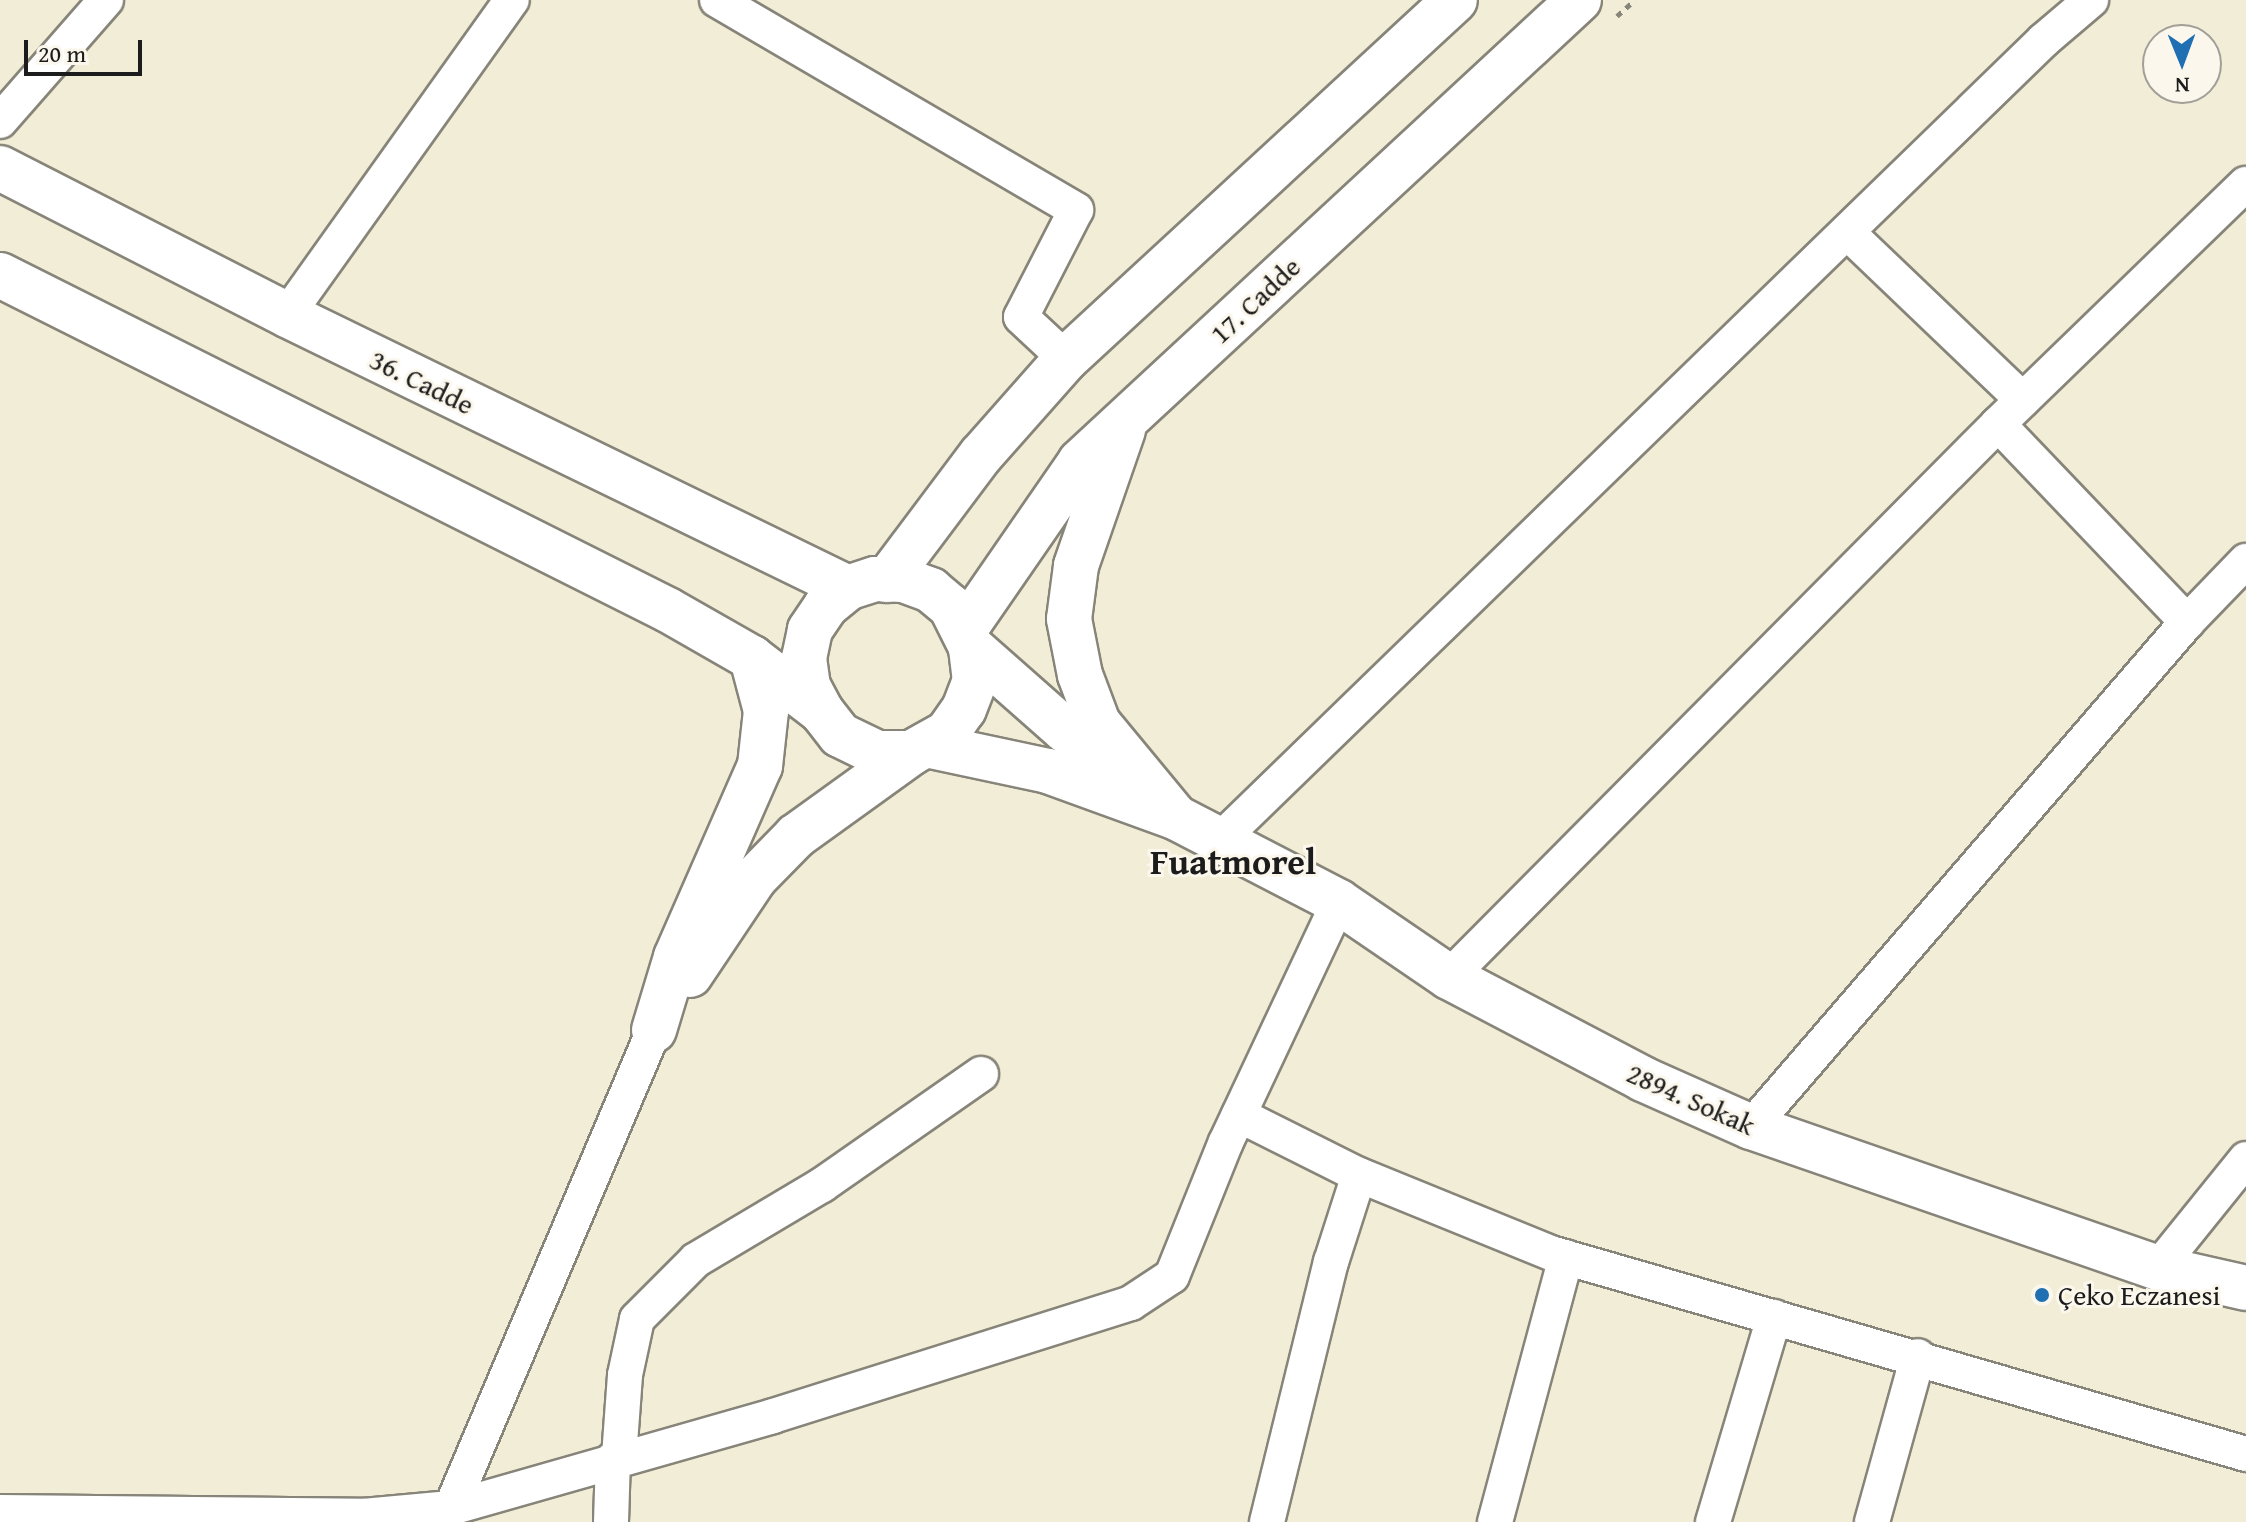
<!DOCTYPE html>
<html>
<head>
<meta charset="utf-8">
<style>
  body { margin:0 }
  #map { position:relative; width:2246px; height:1522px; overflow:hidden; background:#f2edd6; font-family:"Gentium Book Plus",serif }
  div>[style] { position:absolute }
  .path>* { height:5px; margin-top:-2.5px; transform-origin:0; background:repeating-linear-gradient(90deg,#878479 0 6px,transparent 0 12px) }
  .roads { filter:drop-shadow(2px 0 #878479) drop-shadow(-2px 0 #878479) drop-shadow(0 2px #878479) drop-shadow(0 -2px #878479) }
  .street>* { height:34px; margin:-17px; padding:0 17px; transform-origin:17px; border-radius:17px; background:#fff }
  .secondary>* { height:44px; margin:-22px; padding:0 22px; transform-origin:22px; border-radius:22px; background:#fff }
  .dots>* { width:22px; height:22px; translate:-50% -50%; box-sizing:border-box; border:4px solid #fbf7ec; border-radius:50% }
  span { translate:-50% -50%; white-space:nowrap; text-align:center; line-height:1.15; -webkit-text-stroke:6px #fbf7ec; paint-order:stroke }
  .street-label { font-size:28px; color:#1c1c1c }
  .poi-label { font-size:28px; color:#1c1c1c }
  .left { translate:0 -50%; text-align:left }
  .district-label { font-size:36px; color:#1c1c1c; font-weight:700 }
  .north { position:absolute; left:2142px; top:24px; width:80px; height:80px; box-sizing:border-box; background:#fbf7ec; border:2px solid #a29f99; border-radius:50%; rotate:179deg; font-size:22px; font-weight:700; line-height:32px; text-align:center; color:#1c1c1c }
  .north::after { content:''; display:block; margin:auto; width:28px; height:36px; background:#1f6fb2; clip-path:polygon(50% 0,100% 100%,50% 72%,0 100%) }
  .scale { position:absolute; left:24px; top:40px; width:118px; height:36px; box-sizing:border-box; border:4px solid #1c1c1c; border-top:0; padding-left:10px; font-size:24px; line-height:28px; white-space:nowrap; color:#1c1c1c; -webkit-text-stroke:6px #fbf7ec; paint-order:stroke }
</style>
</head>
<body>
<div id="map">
  <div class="path">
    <div style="left:1617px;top:16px;width:24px;rotate:-42deg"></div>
  </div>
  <div class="roads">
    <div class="street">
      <div style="left:717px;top:0;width:416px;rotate:30.3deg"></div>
      <div style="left:1076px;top:210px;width:120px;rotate:117.2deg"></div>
      <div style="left:1021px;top:317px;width:62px;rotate:43deg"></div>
      <div style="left:0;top:121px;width:161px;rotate:-48.8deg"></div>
      <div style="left:1847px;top:232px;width:243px;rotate:43.7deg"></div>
      <div style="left:287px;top:315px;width:387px;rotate:-54.5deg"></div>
      <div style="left:1998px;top:424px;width:274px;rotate:46.3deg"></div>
      <div style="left:1221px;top:839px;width:1147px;rotate:-44.15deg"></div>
      <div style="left:2044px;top:40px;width:62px;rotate:-40.4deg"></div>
      <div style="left:1449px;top:977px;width:779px;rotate:-45.21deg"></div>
      <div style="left:1998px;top:424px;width:345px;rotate:-44.1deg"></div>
      <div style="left:1239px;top:1115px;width:134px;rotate:26.6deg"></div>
      <div style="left:1359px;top:1175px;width:210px;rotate:22.1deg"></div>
      <div style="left:1554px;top:1254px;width:720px;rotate:16.12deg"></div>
      <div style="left:1751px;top:1127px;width:667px;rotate:-49.19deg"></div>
      <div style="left:2187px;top:622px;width:85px;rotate:-46deg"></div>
      <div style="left:2158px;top:1268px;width:140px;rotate:-51.1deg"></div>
      <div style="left:619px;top:1457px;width:82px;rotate:-85.8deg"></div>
      <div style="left:625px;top:1375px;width:57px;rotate:-77.9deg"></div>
      <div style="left:637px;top:1319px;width:83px;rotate:-45deg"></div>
      <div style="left:696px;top:1260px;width:147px;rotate:-30.8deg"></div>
      <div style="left:822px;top:1185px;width:194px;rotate:-34.9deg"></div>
      <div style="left:451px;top:1508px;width:519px;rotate:-66.99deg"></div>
      <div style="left:0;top:1512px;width:363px;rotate:0.6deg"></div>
      <div style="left:363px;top:1516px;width:88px;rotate:-5.2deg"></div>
      <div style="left:451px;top:1508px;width:335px;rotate:-15.9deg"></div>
      <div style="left:773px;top:1416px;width:375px;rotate:-17.5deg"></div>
      <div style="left:1131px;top:1303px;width:49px;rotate:-33.4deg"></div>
      <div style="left:1172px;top:1276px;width:144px;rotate:-68.1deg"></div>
      <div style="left:1226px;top:1142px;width:265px;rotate:-64.8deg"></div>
      <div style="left:611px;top:1522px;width:63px;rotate:-88.2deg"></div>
      <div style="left:1267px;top:1522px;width:268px;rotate:-76.2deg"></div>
      <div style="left:1331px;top:1262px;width:91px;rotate:-72.2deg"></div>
      <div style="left:1495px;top:1522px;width:274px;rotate:-75deg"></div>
      <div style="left:1713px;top:1522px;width:214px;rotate:-73.4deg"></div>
      <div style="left:1872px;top:1522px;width:172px;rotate:-74.5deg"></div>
    </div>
    <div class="secondary">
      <div style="left:0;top:168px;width:322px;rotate:27.1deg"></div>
      <div style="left:287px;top:315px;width:624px;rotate:25.95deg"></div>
      <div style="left:0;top:275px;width:747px;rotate:26.63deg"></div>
      <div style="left:668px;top:610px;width:97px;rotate:29.7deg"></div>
      <div style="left:752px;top:658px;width:88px;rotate:37.6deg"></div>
      <div style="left:822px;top:712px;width:29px;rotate:52deg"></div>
      <div style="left:840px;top:735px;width:41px;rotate:25.9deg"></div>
      <div style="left:877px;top:753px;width:34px"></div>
      <div style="left:911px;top:753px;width:41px;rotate:-29.1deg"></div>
      <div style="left:947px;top:733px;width:29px;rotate:-55deg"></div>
      <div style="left:964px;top:709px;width:30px;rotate:-69deg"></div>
      <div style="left:975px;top:681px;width:34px;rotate:-97deg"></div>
      <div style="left:971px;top:647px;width:45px;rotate:-116.6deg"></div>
      <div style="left:951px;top:607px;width:26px;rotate:-140deg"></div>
      <div style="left:931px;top:590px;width:29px;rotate:-160deg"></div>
      <div style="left:904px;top:580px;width:29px;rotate:-178deg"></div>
      <div style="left:875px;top:579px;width:28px;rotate:162deg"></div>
      <div style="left:848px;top:588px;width:28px;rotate:141deg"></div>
      <div style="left:826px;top:606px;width:29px;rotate:124deg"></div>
      <div style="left:810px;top:630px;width:29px;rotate:102deg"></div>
      <div style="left:804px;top:658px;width:28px;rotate:82deg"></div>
      <div style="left:808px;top:686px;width:30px;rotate:62deg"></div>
      <div style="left:1123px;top:430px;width:144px;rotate:109.1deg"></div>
      <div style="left:1076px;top:566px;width:53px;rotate:97.5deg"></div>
      <div style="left:1069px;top:619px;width:57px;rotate:78.9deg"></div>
      <div style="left:1080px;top:675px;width:51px;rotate:69.4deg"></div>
      <div style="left:1098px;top:723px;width:121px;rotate:50.4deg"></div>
      <div style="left:887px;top:580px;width:156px;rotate:-53.1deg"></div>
      <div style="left:981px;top:455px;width:128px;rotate:-48.5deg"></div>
      <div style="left:1066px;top:359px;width:529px;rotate:-42.7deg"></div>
      <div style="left:965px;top:629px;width:203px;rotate:-55.4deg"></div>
      <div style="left:1080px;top:462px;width:680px;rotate:-42.8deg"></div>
      <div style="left:971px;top:647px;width:125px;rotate:41.4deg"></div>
      <div style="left:1065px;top:730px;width:65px;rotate:34.9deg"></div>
      <div style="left:926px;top:745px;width:125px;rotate:12deg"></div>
      <div style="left:1048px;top:771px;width:137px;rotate:20deg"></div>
      <div style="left:1177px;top:818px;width:182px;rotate:27.4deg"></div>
      <div style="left:1339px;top:902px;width:133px;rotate:34.3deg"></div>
      <div style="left:1449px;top:977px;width:219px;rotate:27.7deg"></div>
      <div style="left:1643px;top:1079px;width:118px;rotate:24deg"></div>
      <div style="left:1751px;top:1127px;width:431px;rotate:19.1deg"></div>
      <div style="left:2158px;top:1268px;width:90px;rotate:12.8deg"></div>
      <div style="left:690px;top:975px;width:117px;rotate:-56.2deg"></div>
      <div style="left:755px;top:878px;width:59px;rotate:-45.7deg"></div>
      <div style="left:796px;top:836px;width:142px;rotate:-35.8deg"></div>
      <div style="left:654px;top:1030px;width:76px;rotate:-73.2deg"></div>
      <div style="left:676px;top:957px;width:209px;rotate:-66.3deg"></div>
      <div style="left:760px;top:766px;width:55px;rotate:-83.8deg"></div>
      <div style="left:766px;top:711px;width:55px;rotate:-104.8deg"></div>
    </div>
  </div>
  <div class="dots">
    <div style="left:2042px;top:1295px;background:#1f6fb2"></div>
  </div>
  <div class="street-label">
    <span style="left:1255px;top:300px;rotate:-43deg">17. Cadde</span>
    <span style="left:422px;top:382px;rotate:26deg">36. Cadde</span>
    <span style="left:1691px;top:1099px;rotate:24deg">2894. Sokak</span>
  </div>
  <div class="poi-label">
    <span class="left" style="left:2058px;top:1295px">Çeko Eczanesi</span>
  </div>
  <div class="district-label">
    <span style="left:1233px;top:861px">Fuatmorel</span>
  </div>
  <div class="north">N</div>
  <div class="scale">20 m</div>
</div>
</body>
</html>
